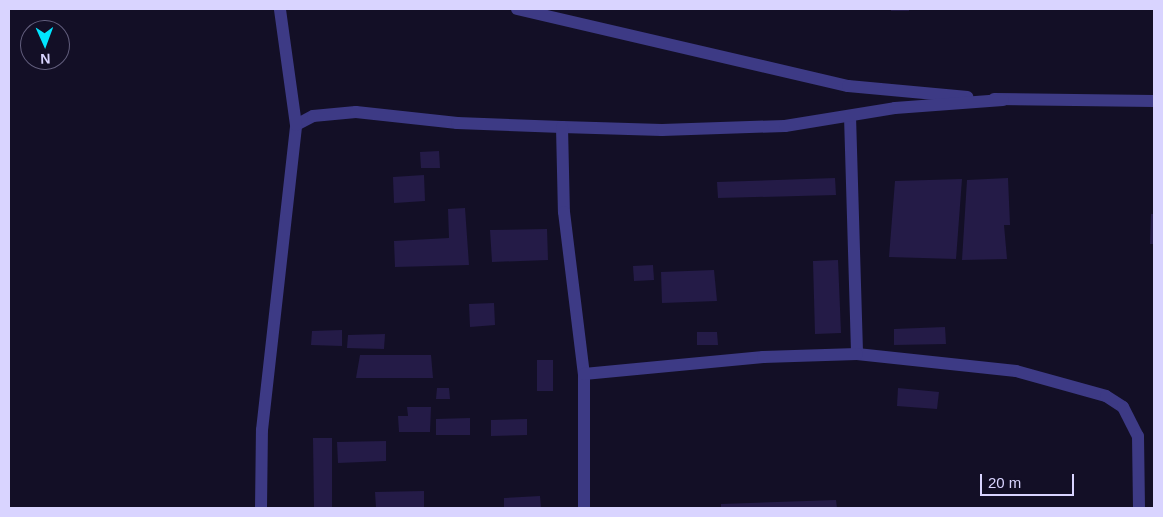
<!DOCTYPE html>
<html>
<head>
<meta charset="utf-8">
<style>
  body { margin:0 }
  #map { position:relative; width:1163px; height:517px; overflow:hidden; background:#130f26; font-family:Arial,sans-serif }
  div>[style] { position:absolute }
  .building>* { inset:0; background:#241b47 }
  .street>* { height:12px; margin:-6px; padding:0 6px; transform-origin:6px; border-radius:6px; background:#3d3a85 }
  span { translate:-50% -50%; white-space:nowrap; text-align:center; line-height:1.15; -webkit-text-stroke:4px #130f26; paint-order:stroke }
  .frame { position:absolute; inset:0; border:10px solid #d9d4ff; pointer-events:none }
  .north { position:absolute; left:20px; top:20px; width:50px; height:50px; box-sizing:border-box; background:#130f26; border:1px solid #625e7d; border-radius:50%; rotate:178deg; font-size:14px; font-weight:700; line-height:20px; text-align:center; color:#d9d4ff }
  .north::after { content:''; display:block; margin:auto; width:18px; height:22px; background:#00e5ff; clip-path:polygon(50% 0,100% 100%,50% 72%,0 100%) }
  .scale { position:absolute; left:980px; top:474px; width:94px; height:22px; box-sizing:border-box; border:2px solid #d9d4ff; border-top:0; padding-left:6px; font-size:15px; line-height:18px; white-space:nowrap; color:#d9d4ff; -webkit-text-stroke:4px #130f26; paint-order:stroke }
</style>
</head>
<body>
<div id="map">
  <div class="building">
    <div style="clip-path:polygon(891px 9px,909px 9px,909px 11px,891px 11px)"></div>
    <div style="clip-path:polygon(439px 151px,440px 168px,421px 168px,420px 152px)"></div>
    <div style="clip-path:polygon(424px 175px,425px 201px,394px 203px,393px 177px)"></div>
    <div style="clip-path:polygon(835px 178px,836px 195px,718px 198px,717px 182px)"></div>
    <div style="clip-path:polygon(1008px 178px,1010px 225px,1004px 225px,1007px 259px,962px 260px,967px 180px)"></div>
    <div style="clip-path:polygon(962px 179px,956px 259px,889px 257px,895px 181px)"></div>
    <div style="clip-path:polygon(465px 208px,469px 265px,395px 267px,394px 241px,449px 238px,448px 209px)"></div>
    <div style="clip-path:polygon(1151px 214px,1154px 214px,1154px 244px,1150px 244px)"></div>
    <div style="clip-path:polygon(547px 229px,548px 260px,492px 262px,490px 230px)"></div>
    <div style="clip-path:polygon(838px 260px,841px 333px,815px 334px,813px 261px)"></div>
    <div style="clip-path:polygon(653px 265px,654px 280px,634px 281px,633px 266px)"></div>
    <div style="clip-path:polygon(714px 270px,717px 301px,662px 303px,661px 272px)"></div>
    <div style="clip-path:polygon(494px 303px,495px 325px,470px 327px,469px 304px)"></div>
    <div style="clip-path:polygon(945px 327px,946px 344px,894px 345px,894px 329px)"></div>
    <div style="clip-path:polygon(342px 330px,342px 346px,311px 345px,312px 331px)"></div>
    <div style="clip-path:polygon(697px 332px,717px 332px,718px 345px,697px 345px)"></div>
    <div style="clip-path:polygon(385px 334px,384px 349px,347px 348px,348px 335px)"></div>
    <div style="clip-path:polygon(360px 355px,431px 355px,433px 378px,356px 378px)"></div>
    <div style="clip-path:polygon(537px 360px,553px 360px,553px 391px,537px 391px)"></div>
    <div style="clip-path:polygon(437px 388px,449px 388px,450px 399px,436px 399px)"></div>
    <div style="clip-path:polygon(898px 388px,939px 392px,937px 409px,897px 406px)"></div>
    <div style="clip-path:polygon(407px 407px,431px 407px,430px 432px,399px 432px,398px 416px,408px 416px)"></div>
    <div style="clip-path:polygon(470px 418px,470px 435px,436px 435px,436px 419px)"></div>
    <div style="clip-path:polygon(527px 419px,527px 435px,491px 436px,491px 420px)"></div>
    <div style="clip-path:polygon(313px 438px,332px 438px,332px 508px,314px 508px)"></div>
    <div style="clip-path:polygon(386px 441px,386px 461px,338px 463px,337px 442px)"></div>
    <div style="clip-path:polygon(424px 491px,424px 508px,376px 508px,375px 492px)"></div>
    <div style="clip-path:polygon(540px 496px,541px 508px,504px 508px,504px 498px)"></div>
    <div style="clip-path:polygon(836px 500px,837px 508px,721px 508px,721px 504px)"></div>
  </div>
  <div class="street">
    <div style="left:517px;top:9px;width:340px;rotate:13.1deg"></div>
    <div style="left:848px;top:86px;width:120px;rotate:5.3deg"></div>
    <div style="left:994px;top:99px;width:160px;rotate:0.7deg"></div>
    <div style="left:850px;top:116px;width:238px;rotate:88.3deg"></div>
    <div style="left:857px;top:354px;width:160px;rotate:6.1deg"></div>
    <div style="left:1016px;top:371px;width:93px;rotate:15.5deg"></div>
    <div style="left:1106px;top:396px;width:20px;rotate:33deg"></div>
    <div style="left:1123px;top:407px;width:33px;rotate:63deg"></div>
    <div style="left:1138px;top:436px;width:72px;rotate:89.2deg"></div>
    <div style="left:296px;top:125px;width:19px;rotate:-28deg"></div>
    <div style="left:313px;top:116px;width:43px;rotate:-5.3deg"></div>
    <div style="left:356px;top:112px;width:102px;rotate:6.2deg"></div>
    <div style="left:457px;top:123px;width:105px;rotate:2.2deg"></div>
    <div style="left:562px;top:127px;width:100px;rotate:1.7deg"></div>
    <div style="left:662px;top:130px;width:123px;rotate:-1.9deg"></div>
    <div style="left:785px;top:126px;width:111px;rotate:-9.3deg"></div>
    <div style="left:895px;top:108px;width:108px;rotate:-4.2deg"></div>
    <div style="left:562px;top:127px;width:85px;rotate:88.7deg"></div>
    <div style="left:564px;top:212px;width:163px;rotate:83deg"></div>
    <div style="left:261px;top:508px;width:78px;rotate:-89.3deg"></div>
    <div style="left:262px;top:430px;width:307px;rotate:-83.6deg"></div>
    <div style="left:296px;top:125px;width:117px;rotate:-97.9deg"></div>
    <div style="left:584px;top:508px;width:134px;rotate:-90deg"></div>
    <div style="left:584px;top:374px;width:180px;rotate:-5.4deg"></div>
    <div style="left:763px;top:357px;width:94px;rotate:-1.8deg"></div>
  </div>
  <div class="frame"></div>
  <div class="north">N</div>
  <div class="scale">20 m</div>
</div>
</body>
</html>
